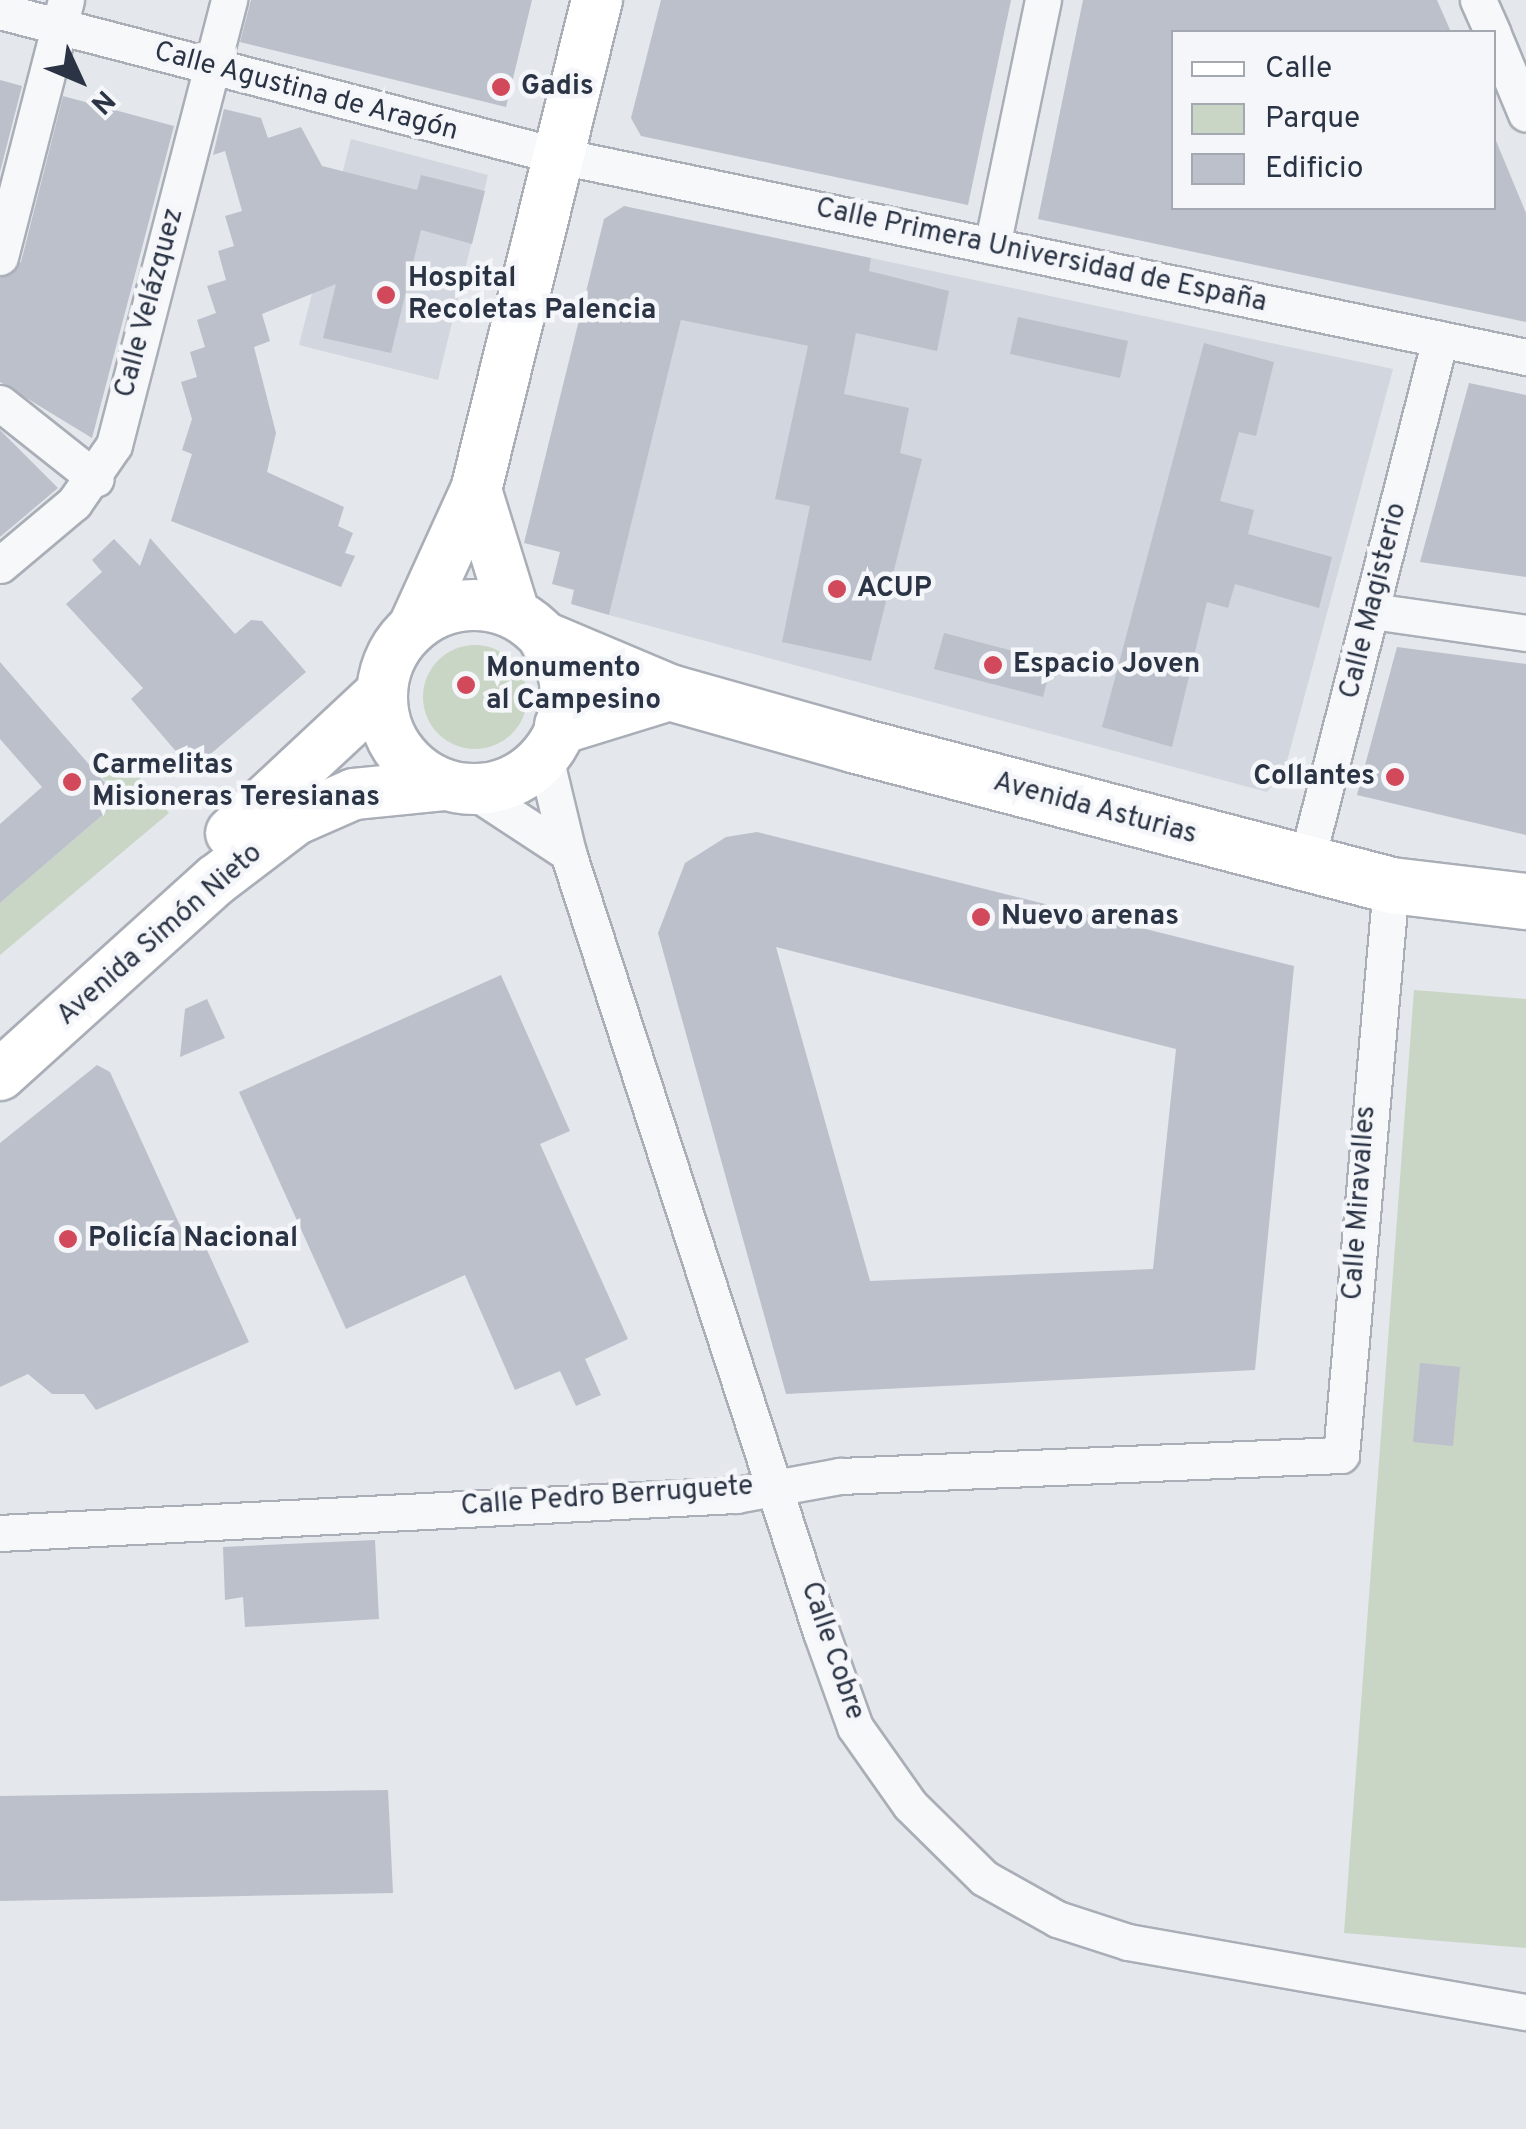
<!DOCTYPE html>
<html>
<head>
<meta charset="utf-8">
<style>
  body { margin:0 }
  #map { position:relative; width:1526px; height:2129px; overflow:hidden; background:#e4e7ec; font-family:Overpass,sans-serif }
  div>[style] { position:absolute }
  .built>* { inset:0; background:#d2d6de }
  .green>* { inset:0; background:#c9d6c5 }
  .round { border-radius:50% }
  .building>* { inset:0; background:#bbc0ca }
  .roads { filter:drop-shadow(2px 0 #a9aeb7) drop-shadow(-2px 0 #a9aeb7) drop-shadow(0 2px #a9aeb7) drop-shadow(0 -2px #a9aeb7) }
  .street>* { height:35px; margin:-17.5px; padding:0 17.5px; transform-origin:17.5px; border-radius:17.5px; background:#f7f8fa }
  .secondary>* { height:50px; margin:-25px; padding:0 25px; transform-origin:25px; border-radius:25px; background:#fff }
  .secondary>.ring { margin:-25px; padding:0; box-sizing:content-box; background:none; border:50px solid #fff; border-radius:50% }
  .primary>* { height:55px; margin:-27.5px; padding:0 27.5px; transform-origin:27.5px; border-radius:27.5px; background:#fff }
  .dots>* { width:28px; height:28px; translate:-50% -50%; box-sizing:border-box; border:5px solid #f4f6f9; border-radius:50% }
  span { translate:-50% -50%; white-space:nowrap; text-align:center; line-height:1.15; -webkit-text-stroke:9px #f4f6f9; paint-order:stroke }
  .poi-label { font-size:28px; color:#2b3445; font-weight:700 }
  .left { translate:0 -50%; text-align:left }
  .right { translate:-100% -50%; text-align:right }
  .street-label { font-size:28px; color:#2b3445 }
  .legend { position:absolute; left:1171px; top:30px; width:325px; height:180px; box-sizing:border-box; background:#f4f6f9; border:2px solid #a4a8b1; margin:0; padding:12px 18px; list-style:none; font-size:30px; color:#2b3445 }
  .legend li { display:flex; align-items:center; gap:20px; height:50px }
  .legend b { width:50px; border:2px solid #a4a8b1 }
  .north { position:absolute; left:30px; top:30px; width:100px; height:100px; -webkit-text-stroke:8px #f4f6f9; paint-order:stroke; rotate:134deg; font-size:28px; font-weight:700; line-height:40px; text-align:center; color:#2b3445 }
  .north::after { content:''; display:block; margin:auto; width:35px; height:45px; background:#2b3445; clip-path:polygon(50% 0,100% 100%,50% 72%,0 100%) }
</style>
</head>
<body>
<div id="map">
  <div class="built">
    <div style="clip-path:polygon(351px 139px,488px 175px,438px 380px,299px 345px)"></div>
    <div style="clip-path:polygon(871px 258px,1393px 369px,1284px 772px,1267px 792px,609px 615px,681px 320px,851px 355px)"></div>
  </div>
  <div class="green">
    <div class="round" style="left:423px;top:645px;width:104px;height:104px"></div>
    <div style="clip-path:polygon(125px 760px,169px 813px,0 955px,0 903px,120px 800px,102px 778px)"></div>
    <div style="clip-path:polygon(1414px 990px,1526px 999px,1526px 1948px,1344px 1933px)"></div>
  </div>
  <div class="building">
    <div style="clip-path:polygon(251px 0,532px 0,506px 107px,240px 42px)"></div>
    <div style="clip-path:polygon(661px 0,1011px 0,968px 205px,641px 136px,631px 118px)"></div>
    <div style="clip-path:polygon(1083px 0,1437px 0,1451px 32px,1174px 32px,1174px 208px,1494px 208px,1494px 136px,1526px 213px,1526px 322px,1038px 219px)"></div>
    <div style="clip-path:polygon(0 80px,22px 86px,0 172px)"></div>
    <div style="clip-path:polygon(63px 96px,174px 126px,92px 438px,0 382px,0 278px,21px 262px)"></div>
    <div style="clip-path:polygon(224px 109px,261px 118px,268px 138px,301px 127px,322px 166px,417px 190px,421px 175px,485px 191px,472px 244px,421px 230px,391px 353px,323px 338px,336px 284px,262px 314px,270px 341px,254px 347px,276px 433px,267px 472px,344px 507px,338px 526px,353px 533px,345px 553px,355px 556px,341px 587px,171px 521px,192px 454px,182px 450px,192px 419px,181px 382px,197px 377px,190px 352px,205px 347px,197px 320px,216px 313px,207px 286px,226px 280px,218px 251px,234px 246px,225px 216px,242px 211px,225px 151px,213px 155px)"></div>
    <div style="clip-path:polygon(624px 206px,871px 258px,869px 271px,949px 291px,937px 351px,856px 333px,844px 394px,909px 408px,900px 453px,922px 459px,871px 661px,782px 642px,810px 506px,775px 499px,808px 346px,681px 320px,609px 615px,571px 604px,574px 590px,552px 584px,560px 552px,524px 543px,604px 219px)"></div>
    <div style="clip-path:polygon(1018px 317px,1128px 341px,1120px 378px,1010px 354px)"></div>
    <div style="clip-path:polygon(1204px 343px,1274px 362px,1256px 436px,1239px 432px,1220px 501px,1254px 510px,1248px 534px,1332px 557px,1319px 608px,1235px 584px,1228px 608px,1207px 602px,1172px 747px,1102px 727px)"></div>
    <div style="clip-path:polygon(1469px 383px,1526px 395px,1526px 577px,1420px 562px)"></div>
    <div style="clip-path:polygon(0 430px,58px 488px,0 537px)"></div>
    <div style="clip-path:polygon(150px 538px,235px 634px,251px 620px,262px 621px,306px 672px,192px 770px,131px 699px,143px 688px,66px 604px,102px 572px,92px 560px,114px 539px,140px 566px)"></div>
    <div style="clip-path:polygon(944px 633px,1052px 661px,1043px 697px,934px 669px)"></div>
    <div style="clip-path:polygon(1397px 647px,1526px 664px,1526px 835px,1357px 795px)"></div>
    <div style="clip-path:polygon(0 662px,120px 800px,0 903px,0 824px,42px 787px,0 739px)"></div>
    <div style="clip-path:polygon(evenodd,757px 832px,1294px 966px,1255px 1370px,786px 1394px,658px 933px,685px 863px,726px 837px,757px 832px,776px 947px,1176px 1049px,1153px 1269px,870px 1281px,776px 947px)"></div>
    <div style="clip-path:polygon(501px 975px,570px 1131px,540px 1144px,628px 1339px,585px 1359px,601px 1395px,576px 1406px,560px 1371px,515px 1390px,465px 1275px,346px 1329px,239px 1092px)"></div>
    <div style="clip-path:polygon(207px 999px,225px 1038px,180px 1057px,185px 1009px)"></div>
    <div style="clip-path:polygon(97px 1065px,110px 1072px,188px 1243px,201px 1237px,249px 1342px,96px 1410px,84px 1394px,52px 1394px,28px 1374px,0 1387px,0 1143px)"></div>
    <div style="clip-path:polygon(1420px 1363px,1460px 1367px,1453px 1446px,1413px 1442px)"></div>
    <div style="clip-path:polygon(375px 1540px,379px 1619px,245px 1627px,243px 1597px,225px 1600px,223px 1547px)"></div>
    <div style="clip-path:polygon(388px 1790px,393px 1893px,0 1901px,0 1796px)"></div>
  </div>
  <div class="roads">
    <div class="street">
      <div style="left:1478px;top:0;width:35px;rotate:66deg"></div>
      <div style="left:0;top:11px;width:573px;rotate:14.55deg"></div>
      <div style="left:555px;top:155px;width:992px;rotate:11.75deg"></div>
      <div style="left:1494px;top:37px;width:83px;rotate:67.4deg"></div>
      <div style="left:992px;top:246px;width:251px;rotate:-78.3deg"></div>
      <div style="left:0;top:257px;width:265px;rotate:-75.6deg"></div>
      <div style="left:0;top:403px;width:122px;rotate:38.4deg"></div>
      <div style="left:0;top:565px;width:97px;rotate:-40deg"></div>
      <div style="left:74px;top:503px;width:70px;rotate:-55.4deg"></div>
      <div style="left:114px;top:445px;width:460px;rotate:-75.5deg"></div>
      <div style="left:1372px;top:611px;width:156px;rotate:8.1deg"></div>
      <div style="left:545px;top:757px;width:99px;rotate:76.5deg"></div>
      <div style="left:568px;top:853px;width:819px;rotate:72.01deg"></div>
      <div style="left:821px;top:1632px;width:101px;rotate:70.3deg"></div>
      <div style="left:855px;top:1727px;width:95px;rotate:54.8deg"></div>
      <div style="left:910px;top:1805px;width:104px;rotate:44.6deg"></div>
      <div style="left:984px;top:1878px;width:84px;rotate:29.3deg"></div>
      <div style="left:1057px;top:1919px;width:75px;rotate:17.9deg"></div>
      <div style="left:1128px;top:1942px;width:404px;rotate:10deg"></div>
      <div style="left:472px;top:790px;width:115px;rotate:33.3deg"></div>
      <div style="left:1306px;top:863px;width:541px;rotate:-75.66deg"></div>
      <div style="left:0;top:1533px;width:737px;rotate:-2.96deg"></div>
      <div style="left:736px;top:1495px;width:106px;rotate:-10.4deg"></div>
      <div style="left:840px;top:1476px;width:501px;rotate:-2.4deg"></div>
      <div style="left:1341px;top:1455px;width:572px;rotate:-84.99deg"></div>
    </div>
    <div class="secondary">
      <div style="left:476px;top:490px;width:129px;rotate:72.8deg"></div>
      <div class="ring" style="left:382px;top:605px;width:134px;height:134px"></div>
      <div style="left:414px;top:626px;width:149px;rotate:-65.5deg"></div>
      <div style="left:476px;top:490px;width:505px;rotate:-76.13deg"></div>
      <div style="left:231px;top:833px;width:205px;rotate:-43deg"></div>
      <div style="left:0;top:1075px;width:291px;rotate:-42.1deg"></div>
      <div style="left:216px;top:880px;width:99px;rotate:-37.2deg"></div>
      <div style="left:295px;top:820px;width:64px;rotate:-23.8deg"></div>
      <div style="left:354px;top:794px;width:90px;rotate:-5.7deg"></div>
    </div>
    <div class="primary">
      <div style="left:548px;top:641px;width:131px;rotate:22.9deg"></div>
      <div style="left:669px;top:692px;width:194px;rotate:15.8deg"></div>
      <div style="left:856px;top:745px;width:553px;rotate:14.66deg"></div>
      <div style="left:1391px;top:885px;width:136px;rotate:6.8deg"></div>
      <div style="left:562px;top:725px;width:112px;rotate:-17.1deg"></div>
    </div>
  </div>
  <div class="dots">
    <div style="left:501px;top:87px;background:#d1495b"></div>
    <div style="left:386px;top:295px;background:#d1495b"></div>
    <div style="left:837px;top:589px;background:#d1495b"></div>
    <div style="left:993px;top:665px;background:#d1495b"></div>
    <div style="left:466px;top:685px;background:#d1495b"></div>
    <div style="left:1395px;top:777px;background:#d1495b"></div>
    <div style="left:72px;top:782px;background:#d1495b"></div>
    <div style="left:981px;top:917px;background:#d1495b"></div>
    <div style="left:68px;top:1239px;background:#d1495b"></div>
  </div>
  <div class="poi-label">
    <span class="left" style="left:521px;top:87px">Gadis</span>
    <span class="left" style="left:408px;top:295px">Hospital<br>Recoletas Palencia</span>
    <span class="left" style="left:857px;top:589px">ACUP</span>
    <span class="left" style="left:1013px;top:665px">Espacio Joven</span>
    <span class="left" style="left:486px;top:685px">Monumento<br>al Campesino</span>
    <span class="left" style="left:92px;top:782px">Carmelitas<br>Misioneras Teresianas</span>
    <span class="right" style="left:1375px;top:777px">Collantes</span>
    <span class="left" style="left:1001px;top:917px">Nuevo arenas</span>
    <span class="left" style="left:88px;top:1239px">Policía Nacional</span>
  </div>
  <div class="street-label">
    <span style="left:306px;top:92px;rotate:15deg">Calle Agustina de Aragón</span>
    <span style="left:1041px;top:256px;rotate:12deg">Calle Primera Universidad de España</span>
    <span style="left:150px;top:303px;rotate:-75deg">Calle Velázquez</span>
    <span style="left:1374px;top:601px;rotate:-76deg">Calle Magisterio</span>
    <span style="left:1095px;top:809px;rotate:15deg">Avenida Asturias</span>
    <span style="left:160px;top:935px;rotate:-41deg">Avenida Simón Nieto</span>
    <span style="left:1360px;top:1203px;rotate:-86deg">Calle Miravalles</span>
    <span style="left:607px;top:1497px;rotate:-4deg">Calle Pedro Berruguete</span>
    <span style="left:832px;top:1651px;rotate:71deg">Calle Cobre</span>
  </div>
  <ul class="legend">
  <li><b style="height:12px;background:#fff"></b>Calle</li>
  <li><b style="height:28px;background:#c9d6c5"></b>Parque</li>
  <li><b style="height:28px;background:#bbc0ca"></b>Edificio</li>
  </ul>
  <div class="north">N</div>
</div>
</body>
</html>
